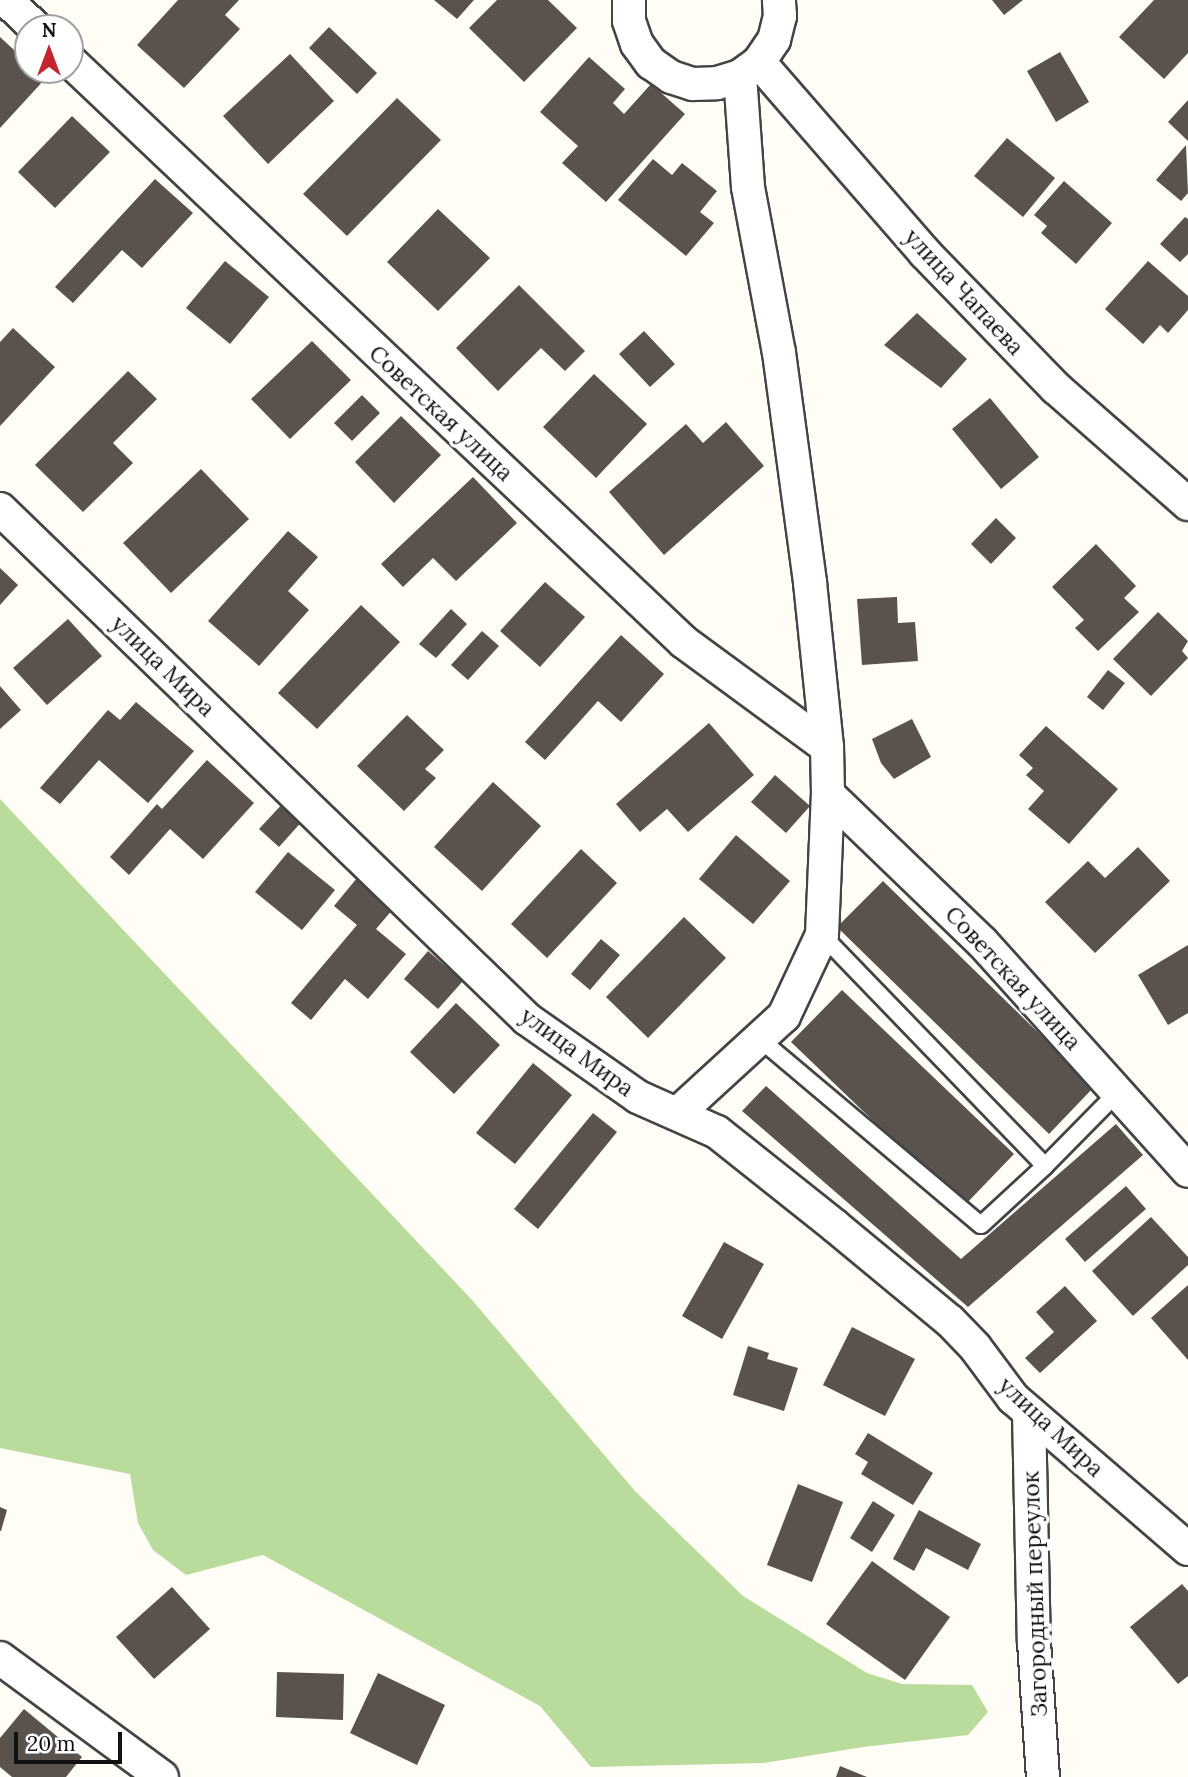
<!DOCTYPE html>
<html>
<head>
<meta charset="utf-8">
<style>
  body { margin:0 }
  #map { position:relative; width:1188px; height:1777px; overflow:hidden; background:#fffdf5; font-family:Lora,serif }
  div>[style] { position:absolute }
  .forest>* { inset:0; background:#b9dc9c }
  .building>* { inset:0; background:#5a524d }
  .roads { filter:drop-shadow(2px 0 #444) drop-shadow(-2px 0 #444) drop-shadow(0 2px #444) drop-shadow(0 -2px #444) }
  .service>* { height:16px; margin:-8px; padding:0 8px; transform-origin:8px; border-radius:8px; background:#fff }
  .minor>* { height:32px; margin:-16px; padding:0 16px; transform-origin:16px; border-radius:16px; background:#fff }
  span { translate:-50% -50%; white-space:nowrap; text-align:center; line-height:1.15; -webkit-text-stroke:7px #fff; paint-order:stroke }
  .street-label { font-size:23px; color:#111 }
  .north { position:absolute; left:14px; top:14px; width:70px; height:70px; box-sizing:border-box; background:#fff; border:2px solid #a0a0a0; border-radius:50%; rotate:0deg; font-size:19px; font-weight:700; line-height:28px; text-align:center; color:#111 }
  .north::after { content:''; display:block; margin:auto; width:24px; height:32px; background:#c4262e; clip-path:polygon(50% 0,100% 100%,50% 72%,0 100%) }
  .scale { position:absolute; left:14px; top:1732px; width:108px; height:32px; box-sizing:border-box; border:4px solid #111; border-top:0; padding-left:9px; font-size:21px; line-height:24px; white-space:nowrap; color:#111; -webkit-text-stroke:5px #fff; paint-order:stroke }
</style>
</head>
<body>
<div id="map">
  <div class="forest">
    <div style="clip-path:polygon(0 799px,472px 1300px,635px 1491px,743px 1596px,867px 1673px,902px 1684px,972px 1685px,988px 1712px,968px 1735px,863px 1747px,764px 1763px,591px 1767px,540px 1706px,263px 1555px,186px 1575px,153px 1550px,138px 1523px,130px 1474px,0 1448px)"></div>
  </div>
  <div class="building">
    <div style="clip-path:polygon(178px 0,239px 0,225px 15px,240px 29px,184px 88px,137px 45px)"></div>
    <div style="clip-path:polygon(434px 0,474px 0,457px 19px)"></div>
    <div style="clip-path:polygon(497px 0,548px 0,577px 28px,524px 82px,469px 28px)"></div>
    <div style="clip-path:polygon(992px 0,1023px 0,1004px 15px)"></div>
    <div style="clip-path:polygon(1154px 0,1188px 0,1188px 53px,1164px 79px,1119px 37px)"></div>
    <div style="clip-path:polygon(329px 27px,377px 73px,357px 94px,309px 48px)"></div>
    <div style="clip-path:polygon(0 37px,28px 63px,28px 70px,36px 70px,45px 79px,0 128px)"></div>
    <div style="clip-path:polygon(1060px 52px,1089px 102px,1056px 122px,1027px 71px)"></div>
    <div style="clip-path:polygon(290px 54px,334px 101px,268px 164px,223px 116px)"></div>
    <div style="clip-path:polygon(589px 57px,625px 89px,613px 103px,624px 114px,651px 84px,685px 114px,606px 202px,562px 163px,578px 146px,540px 112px)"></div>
    <div style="clip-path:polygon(397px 98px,441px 140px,347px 236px,303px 194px)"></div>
    <div style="clip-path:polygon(1188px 100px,1188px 141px,1168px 122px)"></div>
    <div style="clip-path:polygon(72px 116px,110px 152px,55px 208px,18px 172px)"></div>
    <div style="clip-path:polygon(1007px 138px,1055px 178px,1023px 217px,974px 176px)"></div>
    <div style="clip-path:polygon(1186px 145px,1188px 193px,1181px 201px,1156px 180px)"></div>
    <div style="clip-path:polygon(653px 159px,672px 175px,682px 163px,717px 191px,700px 212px,714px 223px,686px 256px,618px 200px)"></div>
    <div style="clip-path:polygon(155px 179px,193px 213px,142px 268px,122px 250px,73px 303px,55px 287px)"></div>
    <div style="clip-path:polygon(1064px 181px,1112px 223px,1076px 264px,1041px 233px,1047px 226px,1034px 215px)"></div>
    <div style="clip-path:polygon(438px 209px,490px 258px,438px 311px,387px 262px)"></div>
    <div style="clip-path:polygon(1185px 217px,1188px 219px,1188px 254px,1180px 262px,1160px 244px)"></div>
    <div style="clip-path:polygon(225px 261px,269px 297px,230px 344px,186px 308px)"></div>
    <div style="clip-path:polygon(1148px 261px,1188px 296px,1188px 310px,1168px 333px,1160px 325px,1143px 344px,1105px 309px)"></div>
    <div style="clip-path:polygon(519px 285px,585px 351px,565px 371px,541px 348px,498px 391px,456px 348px)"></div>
    <div style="clip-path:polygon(917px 313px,967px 359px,941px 388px,884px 345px)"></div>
    <div style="clip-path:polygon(13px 328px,55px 367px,0 426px,0 342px)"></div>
    <div style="clip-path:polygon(644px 331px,675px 364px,650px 387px,619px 354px)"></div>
    <div style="clip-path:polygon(312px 341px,351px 380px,290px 439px,251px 399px)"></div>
    <div style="clip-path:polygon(128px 371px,157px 399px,113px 443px,133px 463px,83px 512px,35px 465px)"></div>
    <div style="clip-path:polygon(594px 374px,647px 424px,596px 478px,543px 427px)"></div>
    <div style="clip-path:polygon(362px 395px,380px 413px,352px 441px,334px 423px)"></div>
    <div style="clip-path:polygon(990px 398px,1039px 457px,1001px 489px,952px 429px)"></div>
    <div style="clip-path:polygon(401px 416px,441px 455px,394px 503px,355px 462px)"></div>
    <div style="clip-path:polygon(726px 422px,764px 466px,664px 555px,609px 492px,686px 424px,703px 443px)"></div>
    <div style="clip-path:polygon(201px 469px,249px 519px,171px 593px,123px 543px)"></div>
    <div style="clip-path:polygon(473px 477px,517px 523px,456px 581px,433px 558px,403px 587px,381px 564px)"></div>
    <div style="clip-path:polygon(996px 518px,1016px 538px,991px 564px,971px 544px)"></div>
    <div style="clip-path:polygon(288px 531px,318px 557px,288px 591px,309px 610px,259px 666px,208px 621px)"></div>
    <div style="clip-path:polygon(1096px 544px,1136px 586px,1124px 598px,1139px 612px,1098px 651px,1075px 628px,1084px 620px,1052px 587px)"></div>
    <div style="clip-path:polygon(0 568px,18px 585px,0 605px)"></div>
    <div style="clip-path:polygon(545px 582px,585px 617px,540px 667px,500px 631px)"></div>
    <div style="clip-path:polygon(897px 597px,898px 623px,915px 622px,918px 661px,862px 665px,857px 599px)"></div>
    <div style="clip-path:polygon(361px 605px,400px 642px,317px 729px,278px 693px)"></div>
    <div style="clip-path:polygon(451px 609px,467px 624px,436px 658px,419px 644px)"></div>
    <div style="clip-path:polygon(1158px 612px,1188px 641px,1182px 651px,1188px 658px,1151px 696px,1113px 659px)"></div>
    <div style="clip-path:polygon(68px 619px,102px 656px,47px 705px,13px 668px)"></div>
    <div style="clip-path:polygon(482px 631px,499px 646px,468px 680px,451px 665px)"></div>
    <div style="clip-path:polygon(621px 635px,664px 674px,621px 722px,598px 701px,545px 760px,525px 742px)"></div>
    <div style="clip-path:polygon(1108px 670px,1125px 683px,1103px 710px,1087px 697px)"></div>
    <div style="clip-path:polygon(0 686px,21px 710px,0 729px)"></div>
    <div style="clip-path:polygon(136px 702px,194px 751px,148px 803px,99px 760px,60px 804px,40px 788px,108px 710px,120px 720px)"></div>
    <div style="clip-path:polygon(407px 715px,444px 750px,425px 769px,436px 778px,404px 811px,357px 766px)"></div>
    <div style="clip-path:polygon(912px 719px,931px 757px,894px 779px,881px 763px,872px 739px)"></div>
    <div style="clip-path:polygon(709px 723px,754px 775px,688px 832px,667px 809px,640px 832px,616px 804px)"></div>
    <div style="clip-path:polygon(1046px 726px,1118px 789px,1069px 844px,1028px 809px,1044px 791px,1026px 775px,1033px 768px,1019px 755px)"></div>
    <div style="clip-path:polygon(207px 760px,254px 803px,203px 859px,170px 829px,129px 875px,110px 857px,157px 804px,162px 809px)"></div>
    <div style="clip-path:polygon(775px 775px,810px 806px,786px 833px,751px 802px)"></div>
    <div style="clip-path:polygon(493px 782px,541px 826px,482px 891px,434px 847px)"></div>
    <div style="clip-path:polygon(285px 801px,305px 818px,279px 847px,259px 829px)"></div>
    <div style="clip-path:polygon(736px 835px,790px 881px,753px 924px,699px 879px)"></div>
    <div style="clip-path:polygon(1138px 847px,1170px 881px,1095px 953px,1045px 902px,1088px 861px,1105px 878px)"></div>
    <div style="clip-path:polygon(581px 849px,617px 883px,547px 958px,511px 924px)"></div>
    <div style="clip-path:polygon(288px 852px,335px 890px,302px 930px,255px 892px)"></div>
    <div style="clip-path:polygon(357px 878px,393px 909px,376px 929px,406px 954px,368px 999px,345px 979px,311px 1020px,291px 1003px,357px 925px,334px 906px)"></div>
    <div style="clip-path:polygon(883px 881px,1094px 1087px,1049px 1134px,837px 927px)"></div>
    <div style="clip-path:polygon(684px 917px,726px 958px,648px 1038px,606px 997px)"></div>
    <div style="clip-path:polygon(601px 939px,620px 955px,590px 990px,571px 974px)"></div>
    <div style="clip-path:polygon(1188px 945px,1188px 1013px,1168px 1025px,1138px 975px)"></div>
    <div style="clip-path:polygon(428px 951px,463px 981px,438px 1009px,404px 979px)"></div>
    <div style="clip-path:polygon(842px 990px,1014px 1154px,963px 1207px,791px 1042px)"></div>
    <div style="clip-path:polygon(456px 1003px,500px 1045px,454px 1094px,410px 1052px)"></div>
    <div style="clip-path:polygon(533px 1063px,572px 1095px,515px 1164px,476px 1133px)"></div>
    <div style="clip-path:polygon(766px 1086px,961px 1259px,1116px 1124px,1143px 1155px,968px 1307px,742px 1111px)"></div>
    <div style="clip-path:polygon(593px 1113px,617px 1132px,538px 1229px,514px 1209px)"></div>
    <div style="clip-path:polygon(1126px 1186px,1146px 1209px,1085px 1262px,1065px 1239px)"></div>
    <div style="clip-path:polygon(1151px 1217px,1188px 1257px,1188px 1265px,1133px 1316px,1092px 1271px)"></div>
    <div style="clip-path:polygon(724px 1242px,764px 1264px,722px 1339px,682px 1316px)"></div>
    <div style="clip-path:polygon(1188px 1285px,1188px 1360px,1151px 1318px)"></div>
    <div style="clip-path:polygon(1065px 1286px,1097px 1321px,1040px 1373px,1025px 1358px,1054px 1332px,1036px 1312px)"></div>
    <div style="clip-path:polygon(852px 1327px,915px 1359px,885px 1416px,823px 1385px)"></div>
    <div style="clip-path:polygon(748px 1346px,769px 1353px,767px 1359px,798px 1368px,784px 1411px,733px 1395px)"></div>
    <div style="clip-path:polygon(868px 1433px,933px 1473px,913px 1505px,861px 1474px,868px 1462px,855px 1454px)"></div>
    <div style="clip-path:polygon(798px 1484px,843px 1502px,812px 1582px,767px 1565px)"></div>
    <div style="clip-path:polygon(873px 1501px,895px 1515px,872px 1552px,850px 1538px)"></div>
    <div style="clip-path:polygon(0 1507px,7px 1510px,1px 1531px,0 1531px)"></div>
    <div style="clip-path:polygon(919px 1510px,981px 1544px,968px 1570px,926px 1548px,914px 1571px,893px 1559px)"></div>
    <div style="clip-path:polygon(872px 1561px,950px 1617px,905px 1680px,826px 1624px)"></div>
    <div style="clip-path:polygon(1182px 1584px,1188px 1591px,1188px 1676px,1178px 1684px,1130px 1627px)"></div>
    <div style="clip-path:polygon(172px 1587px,210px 1629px,154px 1679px,116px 1637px)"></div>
    <div style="clip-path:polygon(277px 1672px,344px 1674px,343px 1720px,276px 1717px)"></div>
    <div style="clip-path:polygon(378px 1673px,445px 1705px,417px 1765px,350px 1733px)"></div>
    <div style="clip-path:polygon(24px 1709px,82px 1757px,66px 1777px,12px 1777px,0 1767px,0 1738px)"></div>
    <div style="clip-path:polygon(840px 1766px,867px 1777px,836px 1777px)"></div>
  </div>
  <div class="roads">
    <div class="service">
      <div style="left:822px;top:935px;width:321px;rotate:46deg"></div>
      <div style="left:761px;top:1040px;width:287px;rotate:40.1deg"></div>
      <div style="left:981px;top:1225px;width:87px;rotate:-42.7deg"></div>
      <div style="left:1045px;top:1166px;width:105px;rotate:-45.4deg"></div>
    </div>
    <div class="minor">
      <div style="left:6px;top:0;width:41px;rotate:43deg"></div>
      <div style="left:629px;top:0;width:21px;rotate:90deg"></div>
      <div style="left:629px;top:21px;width:24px;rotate:71deg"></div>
      <div style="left:637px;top:44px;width:24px;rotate:54deg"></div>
      <div style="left:651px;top:63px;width:24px;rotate:35deg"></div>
      <div style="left:671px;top:77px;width:23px;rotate:18deg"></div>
      <div style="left:693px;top:84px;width:24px;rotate:-2deg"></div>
      <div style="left:717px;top:83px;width:24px;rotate:-17deg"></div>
      <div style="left:740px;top:76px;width:24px;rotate:-36deg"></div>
      <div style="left:759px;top:62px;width:27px;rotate:-56deg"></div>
      <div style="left:774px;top:40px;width:25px;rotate:-76deg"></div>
      <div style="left:780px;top:16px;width:16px;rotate:-94deg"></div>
      <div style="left:70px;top:61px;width:845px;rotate:43.42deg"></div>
      <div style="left:684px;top:642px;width:177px;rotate:36.3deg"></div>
      <div style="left:759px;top:62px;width:253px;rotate:49deg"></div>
      <div style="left:925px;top:253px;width:188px;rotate:45.9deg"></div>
      <div style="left:1056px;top:388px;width:176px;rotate:41.3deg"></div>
      <div style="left:0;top:509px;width:733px;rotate:44.06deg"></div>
      <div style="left:527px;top:1019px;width:136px;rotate:35.1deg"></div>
      <div style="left:638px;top:1097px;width:86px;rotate:23.9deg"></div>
      <div style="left:717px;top:1132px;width:151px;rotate:38.5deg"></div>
      <div style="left:835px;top:1226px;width:149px;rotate:39.6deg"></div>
      <div style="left:950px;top:1321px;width:36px;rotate:46deg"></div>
      <div style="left:975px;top:1347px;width:64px;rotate:53.3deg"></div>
      <div style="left:1013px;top:1398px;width:231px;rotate:40.8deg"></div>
      <div style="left:828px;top:794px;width:214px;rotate:43.9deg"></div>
      <div style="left:982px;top:942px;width:308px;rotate:48deg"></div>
      <div style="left:678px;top:1113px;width:144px;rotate:-42.5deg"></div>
      <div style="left:784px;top:1016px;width:89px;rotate:-64.9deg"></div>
      <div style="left:822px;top:935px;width:141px;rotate:-87.6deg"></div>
      <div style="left:828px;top:794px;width:47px;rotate:-91.2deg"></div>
      <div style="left:827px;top:747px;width:166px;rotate:-95.9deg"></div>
      <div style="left:810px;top:582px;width:231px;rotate:-97.7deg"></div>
      <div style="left:779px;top:353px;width:169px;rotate:-100.6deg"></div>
      <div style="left:748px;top:187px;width:111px;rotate:-94.1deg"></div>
      <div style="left:1029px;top:1412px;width:230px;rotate:88.8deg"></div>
      <div style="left:1034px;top:1642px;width:135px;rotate:86.2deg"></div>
      <div style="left:0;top:1658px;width:201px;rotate:36.3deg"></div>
    </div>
  </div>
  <div class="street-label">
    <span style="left:964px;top:292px;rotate:47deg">улица Чапаева</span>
    <span style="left:441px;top:413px;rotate:43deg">Советская улица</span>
    <span style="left:163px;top:666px;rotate:44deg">улица Мира</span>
    <span style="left:1013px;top:978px;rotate:47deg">Советская улица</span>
    <span style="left:577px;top:1052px;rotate:36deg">улица Мира</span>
    <span style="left:1051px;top:1427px;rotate:43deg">улица Мира</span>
    <span style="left:1035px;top:1594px;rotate:-92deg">Загородный переулок</span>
  </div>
  <div class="north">N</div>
  <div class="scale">20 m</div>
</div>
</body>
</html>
